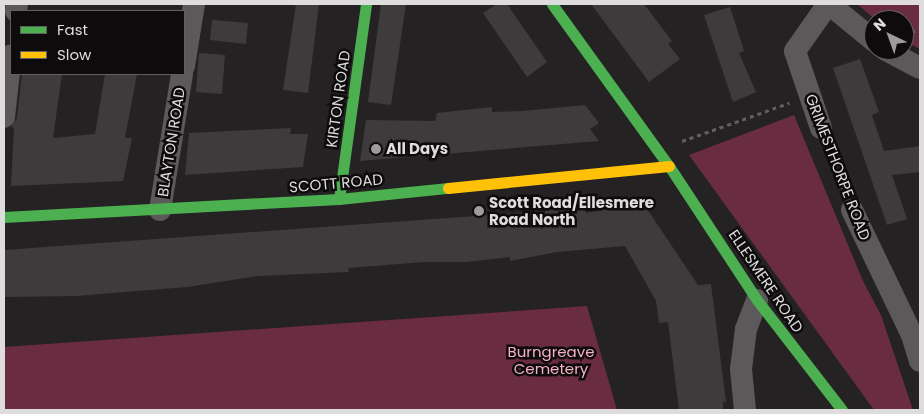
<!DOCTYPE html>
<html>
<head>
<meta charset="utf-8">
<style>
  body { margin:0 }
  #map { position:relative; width:924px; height:414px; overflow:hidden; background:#252223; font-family:Poppins,sans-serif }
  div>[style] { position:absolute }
  .green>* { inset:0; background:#6a2c40 }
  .building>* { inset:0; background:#3e3b3c }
  .path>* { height:3px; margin-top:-1.5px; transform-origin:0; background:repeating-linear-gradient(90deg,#615e5f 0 4px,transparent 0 8px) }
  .street>* { height:22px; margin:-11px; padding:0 11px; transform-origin:11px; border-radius:11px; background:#5b595a }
  .fast>* { height:11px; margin:-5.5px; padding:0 5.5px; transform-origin:5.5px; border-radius:5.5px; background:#4caf50 }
  .slow>* { height:11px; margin:-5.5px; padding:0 5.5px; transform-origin:5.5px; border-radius:5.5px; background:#ffc107 }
  .dots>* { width:14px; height:14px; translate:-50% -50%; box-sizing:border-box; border:2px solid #0d0b0c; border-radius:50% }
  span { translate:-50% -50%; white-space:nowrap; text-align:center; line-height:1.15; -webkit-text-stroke:5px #0d0b0c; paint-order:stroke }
  .street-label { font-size:15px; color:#dfdcdd }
  .poi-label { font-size:15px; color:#dfdcdd; font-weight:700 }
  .left { translate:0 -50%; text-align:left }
  .park-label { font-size:15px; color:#f6b2c3 }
  .frame { position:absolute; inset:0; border:5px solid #dfdcdd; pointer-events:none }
  .legend { position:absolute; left:10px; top:10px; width:175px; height:65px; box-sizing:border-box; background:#0d0b0c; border:1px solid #615f60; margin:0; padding:6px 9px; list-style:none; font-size:15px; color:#dfdcdd }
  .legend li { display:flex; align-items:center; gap:10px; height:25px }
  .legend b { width:25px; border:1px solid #615f60 }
  .north { position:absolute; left:864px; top:10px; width:50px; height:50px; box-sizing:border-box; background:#0d0b0c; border:1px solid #615f60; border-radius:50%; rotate:318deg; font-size:14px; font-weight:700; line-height:20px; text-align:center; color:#dfdcdd }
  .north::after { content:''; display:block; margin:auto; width:18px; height:22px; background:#9e9b9c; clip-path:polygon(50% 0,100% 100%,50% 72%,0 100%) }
</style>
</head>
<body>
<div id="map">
  <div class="green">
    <div style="clip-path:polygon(857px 4px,920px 4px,920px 49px,904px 41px,904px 20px,876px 20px)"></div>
    <div style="clip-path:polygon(794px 115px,863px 281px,881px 315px,913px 410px,874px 410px,689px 155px)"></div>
    <div style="clip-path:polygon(587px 306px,617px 410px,4px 410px,4px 347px)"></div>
  </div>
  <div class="building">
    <div style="clip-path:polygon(296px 4px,319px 4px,308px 93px,283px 90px)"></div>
    <div style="clip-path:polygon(381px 4px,406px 4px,391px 105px,368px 102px)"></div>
    <div style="clip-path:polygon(497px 4px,507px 4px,547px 62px,527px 77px,483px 13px)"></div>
    <div style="clip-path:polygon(591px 4px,644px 4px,672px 41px,668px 44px,680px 59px,649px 82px)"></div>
    <div style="clip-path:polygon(730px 7px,744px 51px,739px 53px,756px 92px,733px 102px,704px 15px)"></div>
    <div style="clip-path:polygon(212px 20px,248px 23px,246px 44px,210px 40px)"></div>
    <div style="clip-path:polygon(199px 53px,225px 55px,222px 94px,196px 92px)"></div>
    <div style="clip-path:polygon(860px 59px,879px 112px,872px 115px,884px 151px,920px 146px,920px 172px,892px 175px,907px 219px,887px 225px,833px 68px)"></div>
    <div style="clip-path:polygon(22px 74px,62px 74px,53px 138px,95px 134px,105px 74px,137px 74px,125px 138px,132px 138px,123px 181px,11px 186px,14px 128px,11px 127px,17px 118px)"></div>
    <div style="clip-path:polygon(585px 105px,599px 123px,590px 129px,599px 141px,360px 161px,366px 120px,435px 121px,437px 113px,492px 107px,492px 112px,522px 111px)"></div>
    <div style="clip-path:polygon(291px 128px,290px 134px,308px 134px,303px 167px,185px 175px,189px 133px)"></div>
    <div style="clip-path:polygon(643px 203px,698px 285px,711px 284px,726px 402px,723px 402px,723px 410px,679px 410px,668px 322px,659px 323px,656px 301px,625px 246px,557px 252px,510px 261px,510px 257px,467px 262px,424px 262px,348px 268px,349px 272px,258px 276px,187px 287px,76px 296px,4px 297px,4px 250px,585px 208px,586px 213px)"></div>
  </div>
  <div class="path">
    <div style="left:904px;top:35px;width:17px;rotate:-21deg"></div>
    <div style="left:682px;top:141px;width:114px;rotate:-19.6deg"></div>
    <div style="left:828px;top:147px;width:47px;rotate:70deg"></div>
  </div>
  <div class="street">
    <div style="left:829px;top:4px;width:58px;rotate:39.4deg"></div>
    <div style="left:16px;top:11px;width:7px;rotate:-82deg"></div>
    <div style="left:886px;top:50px;width:38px;rotate:28deg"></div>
    <div style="left:184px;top:66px;width:63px;rotate:-80.8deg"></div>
    <div style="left:4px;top:117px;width:62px;rotate:-83.6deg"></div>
    <div style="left:821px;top:128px;width:81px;rotate:-108.7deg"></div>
    <div style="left:795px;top:51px;width:57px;rotate:-54.9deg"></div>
    <div style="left:160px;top:210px;width:138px;rotate:-80.8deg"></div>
    <div style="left:852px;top:210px;width:139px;rotate:64.4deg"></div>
    <div style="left:912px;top:335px;width:27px;rotate:73deg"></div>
    <div style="left:745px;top:410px;width:41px;rotate:-95.6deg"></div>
    <div style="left:741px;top:369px;width:40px;rotate:-82.9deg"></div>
    <div style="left:746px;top:329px;width:31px;rotate:-69deg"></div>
  </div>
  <div class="fast">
    <div style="left:552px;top:4px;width:200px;rotate:54.2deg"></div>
    <div style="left:669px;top:166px;width:160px;rotate:56.7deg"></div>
    <div style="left:757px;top:300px;width:139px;rotate:52.3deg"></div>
    <div style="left:339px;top:199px;width:197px;rotate:-82.1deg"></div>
    <div style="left:4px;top:217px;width:335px;rotate:-3.1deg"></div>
    <div style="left:339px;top:199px;width:110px;rotate:-5.8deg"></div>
  </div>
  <div class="slow">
    <div style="left:448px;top:188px;width:222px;rotate:-5.7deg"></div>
  </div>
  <div class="dots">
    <div style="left:376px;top:149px;background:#9e9b9c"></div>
    <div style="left:479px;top:211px;background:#9e9b9c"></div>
  </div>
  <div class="street-label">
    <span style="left:338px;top:99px;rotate:-82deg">KIRTON ROAD</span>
    <span style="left:171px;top:142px;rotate:-81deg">BLAYTON ROAD</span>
    <span style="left:838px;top:167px;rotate:69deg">GRIMESTHORPE ROAD</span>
    <span style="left:336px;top:183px;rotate:-5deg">SCOTT ROAD</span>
    <span style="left:766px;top:281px;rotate:56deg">ELLESMERE ROAD</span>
  </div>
  <div class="poi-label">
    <span class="left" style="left:386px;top:149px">All Days</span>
    <span class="left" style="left:489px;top:211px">Scott Road/Ellesmere<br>Road North</span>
  </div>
  <div class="park-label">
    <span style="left:551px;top:360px">Burngreave<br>Cemetery</span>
  </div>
  <div class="frame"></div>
  <ul class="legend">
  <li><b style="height:6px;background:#4caf50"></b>Fast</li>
  <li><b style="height:6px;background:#ffc107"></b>Slow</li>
  </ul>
  <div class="north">N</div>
</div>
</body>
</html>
